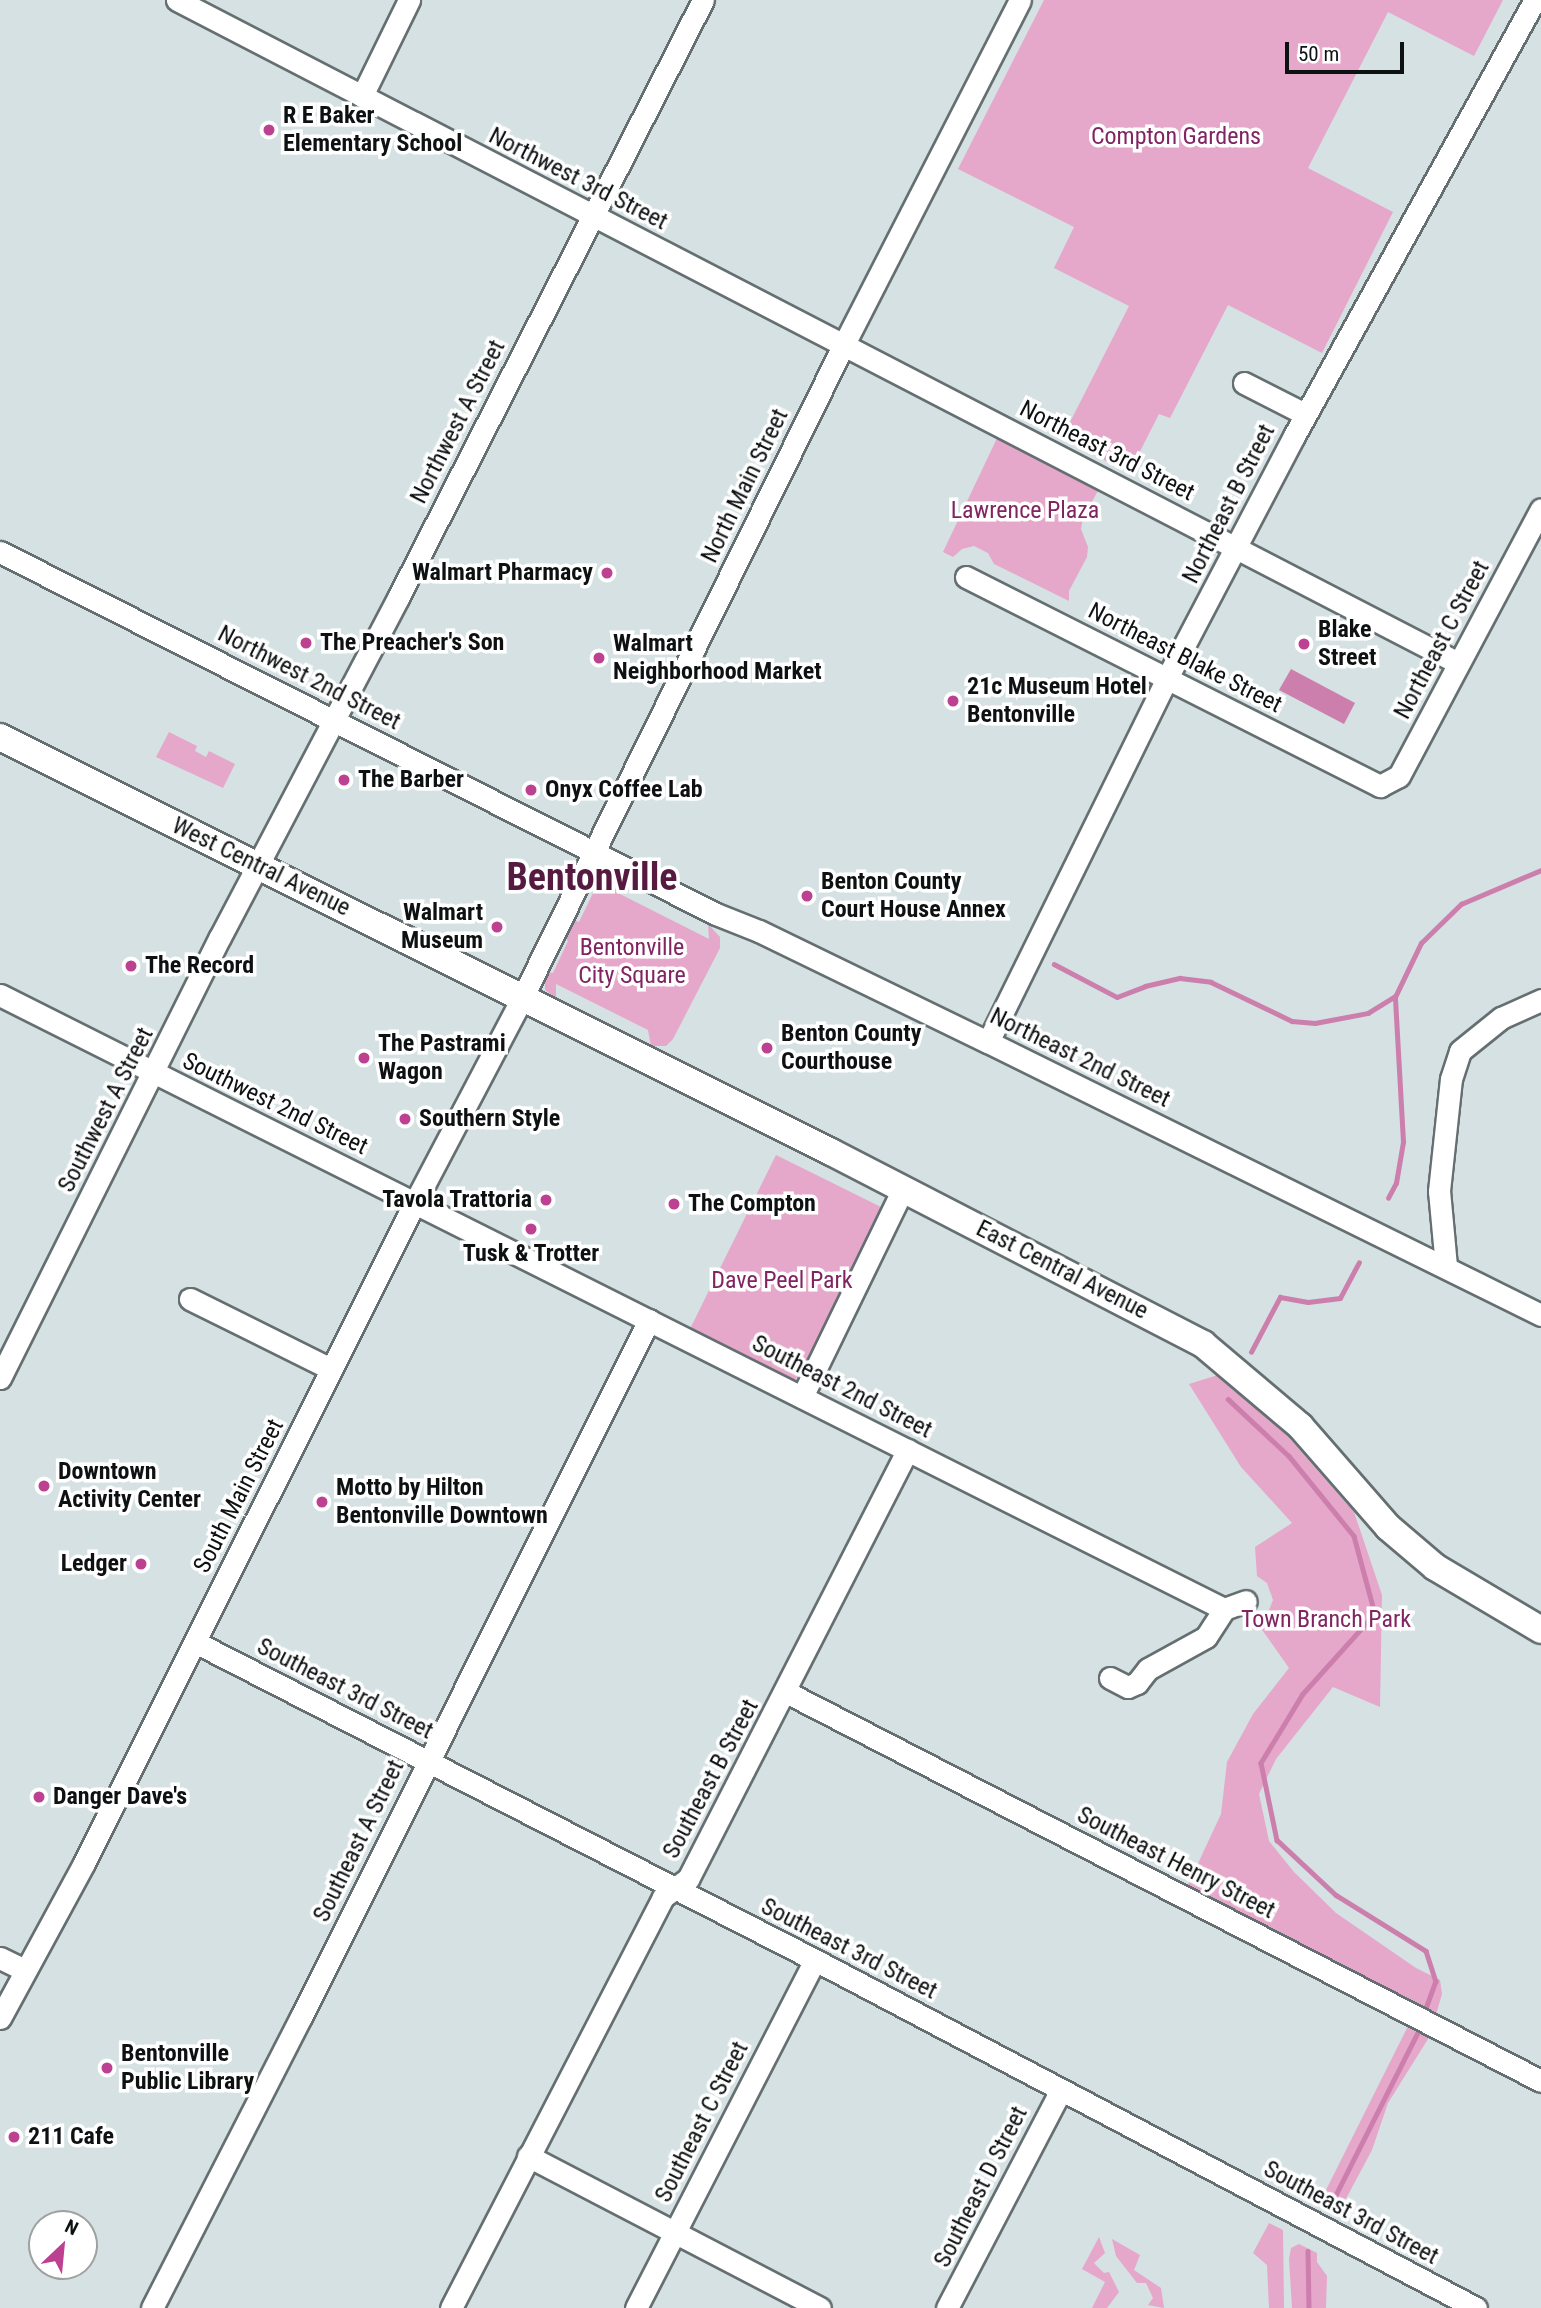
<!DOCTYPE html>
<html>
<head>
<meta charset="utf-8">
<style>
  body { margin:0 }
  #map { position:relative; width:1541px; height:2308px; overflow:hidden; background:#d5e1e3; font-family:"Roboto Condensed",sans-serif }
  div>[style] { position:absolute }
  .green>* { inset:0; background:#e5a7ca }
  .water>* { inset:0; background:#cc7fac }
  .stream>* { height:4.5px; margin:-2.25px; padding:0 2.25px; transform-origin:2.25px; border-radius:2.25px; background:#cc7fac }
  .roads { filter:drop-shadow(2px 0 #656f71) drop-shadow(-2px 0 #656f71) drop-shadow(0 2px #656f71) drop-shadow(0 -2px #656f71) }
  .minor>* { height:21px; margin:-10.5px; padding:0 10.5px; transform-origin:10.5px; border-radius:10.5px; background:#fff }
  .major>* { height:26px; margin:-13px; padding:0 13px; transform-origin:13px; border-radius:13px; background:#fff }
  .dots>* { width:19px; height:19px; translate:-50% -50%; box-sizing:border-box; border:4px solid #fff; border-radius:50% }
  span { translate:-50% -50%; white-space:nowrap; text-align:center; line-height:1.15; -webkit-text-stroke:7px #fff; paint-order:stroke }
  .poi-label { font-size:24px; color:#0e1112; font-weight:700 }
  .left { translate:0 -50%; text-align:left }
  .right { translate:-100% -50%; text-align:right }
  .park-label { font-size:24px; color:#802561 }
  .street-label { font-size:24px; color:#0e1112 }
  .town-label { font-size:38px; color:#561a41; font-weight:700 }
  .north { position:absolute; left:28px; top:2210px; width:70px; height:70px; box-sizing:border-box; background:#fff; border:2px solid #9fa0a0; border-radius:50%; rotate:26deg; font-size:19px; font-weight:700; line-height:28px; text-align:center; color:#0e1112 }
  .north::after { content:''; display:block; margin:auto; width:24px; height:32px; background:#bd4191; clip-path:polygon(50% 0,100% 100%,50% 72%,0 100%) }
  .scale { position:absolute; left:1285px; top:42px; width:119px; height:32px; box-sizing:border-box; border:4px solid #0e1112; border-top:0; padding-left:9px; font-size:21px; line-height:24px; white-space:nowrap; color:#0e1112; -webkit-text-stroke:5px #fff; paint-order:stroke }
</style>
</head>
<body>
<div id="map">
  <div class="green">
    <div style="clip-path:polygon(1044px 0,1503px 0,1474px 56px,1388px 12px,1308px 168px,1393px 212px,1322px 353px,1228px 305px,1170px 418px,1159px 414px,1129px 473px,1062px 438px,1129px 306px,1054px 268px,1074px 227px,958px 169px)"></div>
    <div style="clip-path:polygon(999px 434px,1100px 487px,1083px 518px,1081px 529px,1088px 547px,1087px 557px,1069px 591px,1069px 601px,994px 564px,988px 553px,974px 546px,962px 549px,953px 557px,943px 552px)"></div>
    <div style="clip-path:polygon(169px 732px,197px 746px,195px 751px,206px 757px,209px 751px,235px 764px,223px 788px,156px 757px)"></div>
    <div style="clip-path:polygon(606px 875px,617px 879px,618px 893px,709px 939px,708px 924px,720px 937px,720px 948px,673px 1039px,666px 1046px,651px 1046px,648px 1030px,556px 984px,556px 998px,545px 990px,545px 976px,547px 972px,553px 973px,568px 941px,565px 937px,573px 920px,579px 922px,595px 889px,592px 883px)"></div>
    <div style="clip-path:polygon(776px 1155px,885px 1209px,803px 1375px,791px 1381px,689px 1331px)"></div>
    <div style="clip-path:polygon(1218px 1375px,1279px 1426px,1354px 1512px,1382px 1595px,1380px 1707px,1333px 1687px,1276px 1759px,1259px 1794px,1269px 1841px,1294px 1872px,1336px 1913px,1416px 1968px,1440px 1980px,1442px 1994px,1435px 2018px,1187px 1887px,1221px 1814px,1227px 1762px,1253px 1714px,1289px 1668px,1258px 1624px,1266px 1618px,1273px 1600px,1267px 1583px,1257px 1576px,1255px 1547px,1292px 1523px,1241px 1467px,1189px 1384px)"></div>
    <div style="clip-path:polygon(1411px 2020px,1428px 2028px,1428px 2039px,1388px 2103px,1372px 2150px,1341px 2208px,1322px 2198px)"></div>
    <div style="clip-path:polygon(1269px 2223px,1283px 2230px,1284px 2308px,1269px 2308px,1267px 2265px,1253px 2253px)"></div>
    <div style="clip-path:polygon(1099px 2237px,1105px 2253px,1094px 2263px,1104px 2273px,1109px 2272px,1119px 2292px,1107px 2308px,1092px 2308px,1105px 2282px,1082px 2269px)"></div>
    <div style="clip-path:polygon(1112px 2239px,1140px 2255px,1134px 2270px,1161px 2288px,1164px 2308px,1148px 2305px,1153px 2298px,1146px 2283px,1137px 2283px,1116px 2256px)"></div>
    <div style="clip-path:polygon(1299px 2244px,1317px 2253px,1317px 2262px,1327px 2276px,1326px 2308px,1292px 2308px,1289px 2259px,1291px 2248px)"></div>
  </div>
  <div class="water">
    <div style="clip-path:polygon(1291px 669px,1355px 703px,1344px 724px,1279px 690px)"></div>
  </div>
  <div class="stream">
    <div style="left:1054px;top:964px;width:71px;rotate:27.6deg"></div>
    <div style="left:1117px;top:997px;width:30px;rotate:-21deg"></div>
    <div style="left:1145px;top:986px;width:36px;rotate:-13deg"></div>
    <div style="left:1180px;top:978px;width:31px;rotate:7deg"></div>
    <div style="left:1211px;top:982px;width:90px;rotate:25.7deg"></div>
    <div style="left:1292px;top:1021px;width:23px;rotate:5deg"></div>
    <div style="left:1315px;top:1023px;width:54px;rotate:-10.7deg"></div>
    <div style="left:1368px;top:1013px;width:31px;rotate:-32deg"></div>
    <div style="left:1388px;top:1198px;width:17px;rotate:-62deg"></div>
    <div style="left:1396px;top:1183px;width:42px;rotate:-80.3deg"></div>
    <div style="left:1403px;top:1142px;width:145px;rotate:-93.2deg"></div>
    <div style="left:1395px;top:997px;width:60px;rotate:-64.3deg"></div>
    <div style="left:1421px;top:943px;width:56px;rotate:-44.3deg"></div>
    <div style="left:1461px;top:904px;width:87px;rotate:-23deg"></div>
    <div style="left:1251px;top:1352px;width:62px;rotate:-62.2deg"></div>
    <div style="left:1280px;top:1297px;width:28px;rotate:10deg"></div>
    <div style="left:1308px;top:1302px;width:32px;rotate:-7deg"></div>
    <div style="left:1340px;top:1298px;width:40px;rotate:-62deg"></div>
    <div style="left:1228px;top:1399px;width:83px;rotate:43.1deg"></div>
    <div style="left:1289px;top:1456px;width:103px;rotate:50.9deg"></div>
    <div style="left:1354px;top:1536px;width:81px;rotate:74.9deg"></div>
    <div style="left:1375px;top:1614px;width:108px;rotate:132deg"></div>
    <div style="left:1303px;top:1694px;width:81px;rotate:121.3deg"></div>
    <div style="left:1261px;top:1763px;width:79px;rotate:78.3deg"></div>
    <div style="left:1277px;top:1840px;width:81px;rotate:43deg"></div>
    <div style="left:1336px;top:1895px;width:106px;rotate:31.9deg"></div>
    <div style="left:1426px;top:1951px;width:32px;rotate:72deg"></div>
    <div style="left:1436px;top:1981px;width:30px;rotate:110deg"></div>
    <div style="left:1331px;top:2204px;width:191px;rotate:-63.2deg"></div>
    <div style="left:1308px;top:2251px;width:57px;rotate:89deg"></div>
  </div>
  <div class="roads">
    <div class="minor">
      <div style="left:177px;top:0;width:1442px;rotate:27.36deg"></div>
      <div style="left:362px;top:96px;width:107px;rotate:-63.9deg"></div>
      <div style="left:1244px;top:383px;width:68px;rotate:26.9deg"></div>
      <div style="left:0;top:552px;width:802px;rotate:26.82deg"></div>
      <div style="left:716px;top:914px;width:46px;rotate:21.6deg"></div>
      <div style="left:759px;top:931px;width:254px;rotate:25.9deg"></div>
      <div style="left:988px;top:1042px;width:617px;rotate:26.27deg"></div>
      <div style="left:966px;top:577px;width:464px;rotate:26.8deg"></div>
      <div style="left:1380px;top:786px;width:21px;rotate:-28deg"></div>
      <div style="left:1399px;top:776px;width:302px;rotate:-62deg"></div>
      <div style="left:0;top:995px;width:1369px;rotate:26.64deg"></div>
      <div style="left:1224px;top:1609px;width:23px;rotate:-20deg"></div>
      <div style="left:988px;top:1042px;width:406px;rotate:-63.8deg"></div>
      <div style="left:1167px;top:678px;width:273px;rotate:-62.3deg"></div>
      <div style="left:1294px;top:436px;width:498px;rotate:-61.1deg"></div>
      <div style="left:1446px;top:1266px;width:75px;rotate:-95.3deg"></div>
      <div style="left:1439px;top:1191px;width:113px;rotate:-83.9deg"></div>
      <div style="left:1451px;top:1079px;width:29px;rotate:-72deg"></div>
      <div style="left:1460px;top:1051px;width:53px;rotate:-38.8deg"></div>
      <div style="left:1501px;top:1018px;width:44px;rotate:-24.2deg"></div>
      <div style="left:190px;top:1299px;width:157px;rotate:26.4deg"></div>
      <div style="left:0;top:1378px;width:493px;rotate:-63.5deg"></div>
      <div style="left:220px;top:937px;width:383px;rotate:-62.3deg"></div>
      <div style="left:398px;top:598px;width:671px;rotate:-62.98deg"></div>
      <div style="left:802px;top:1397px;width:231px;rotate:-64.1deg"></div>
      <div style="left:195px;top:1642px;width:697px;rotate:27.15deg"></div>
      <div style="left:815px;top:1960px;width:747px;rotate:27.77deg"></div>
      <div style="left:1110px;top:1678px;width:20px;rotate:27deg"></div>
      <div style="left:1128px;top:1687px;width:10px;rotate:-24deg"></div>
      <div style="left:1137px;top:1683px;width:18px;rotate:-52deg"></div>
      <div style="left:1148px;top:1669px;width:66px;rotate:-28.9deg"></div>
      <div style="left:1206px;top:1637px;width:33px;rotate:-57deg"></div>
      <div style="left:786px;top:1692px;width:849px;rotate:27.26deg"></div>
      <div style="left:0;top:1958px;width:28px;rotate:26deg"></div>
      <div style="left:0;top:2018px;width:176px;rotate:-61.5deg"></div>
      <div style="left:84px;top:1863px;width:739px;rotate:-63.4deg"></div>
      <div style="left:415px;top:1202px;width:230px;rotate:-62.3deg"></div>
      <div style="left:522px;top:998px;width:729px;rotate:-63.79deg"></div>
      <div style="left:844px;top:344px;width:386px;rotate:-62.9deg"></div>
      <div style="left:528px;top:2156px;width:329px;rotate:27.5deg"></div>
      <div style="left:152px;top:2308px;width:327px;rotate:-62.9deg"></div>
      <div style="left:301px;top:2017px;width:779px;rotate:-63.47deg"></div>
      <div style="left:451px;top:2308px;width:462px;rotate:-62.7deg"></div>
      <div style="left:663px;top:1897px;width:31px;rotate:-36deg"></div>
      <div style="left:688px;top:1879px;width:482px;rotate:-62.9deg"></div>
      <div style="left:636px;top:2308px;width:391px;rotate:-62.8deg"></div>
      <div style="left:947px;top:2308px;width:246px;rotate:-62.4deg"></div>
    </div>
    <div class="major">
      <div style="left:0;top:737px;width:929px;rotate:26.54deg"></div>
      <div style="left:831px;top:1152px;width:419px;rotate:27.3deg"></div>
      <div style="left:1203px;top:1344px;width:127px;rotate:40.2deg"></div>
      <div style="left:1300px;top:1426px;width:134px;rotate:48.9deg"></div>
      <div style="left:1388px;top:1527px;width:62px;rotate:40.4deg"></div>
      <div style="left:1435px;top:1567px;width:123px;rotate:30.7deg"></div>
    </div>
  </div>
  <div class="dots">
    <div style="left:269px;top:130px;background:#bd4191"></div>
    <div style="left:607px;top:573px;background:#bd4191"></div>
    <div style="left:306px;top:643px;background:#bd4191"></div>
    <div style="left:1304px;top:644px;background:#bd4191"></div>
    <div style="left:599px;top:658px;background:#bd4191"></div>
    <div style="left:953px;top:701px;background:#bd4191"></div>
    <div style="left:344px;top:780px;background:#bd4191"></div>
    <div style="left:531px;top:790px;background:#bd4191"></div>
    <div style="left:807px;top:896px;background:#bd4191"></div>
    <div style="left:497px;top:927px;background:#bd4191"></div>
    <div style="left:131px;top:966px;background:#bd4191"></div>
    <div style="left:767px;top:1048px;background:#bd4191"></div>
    <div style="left:364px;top:1058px;background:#bd4191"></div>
    <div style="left:405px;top:1119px;background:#bd4191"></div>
    <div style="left:546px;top:1200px;background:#bd4191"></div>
    <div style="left:674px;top:1204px;background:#bd4191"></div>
    <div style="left:531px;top:1229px;background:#bd4191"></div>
    <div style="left:44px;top:1486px;background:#bd4191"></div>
    <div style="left:322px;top:1502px;background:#bd4191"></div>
    <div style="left:141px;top:1564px;background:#bd4191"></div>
    <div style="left:39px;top:1797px;background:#bd4191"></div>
    <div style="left:107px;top:2068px;background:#bd4191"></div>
    <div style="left:14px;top:2137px;background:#bd4191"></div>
  </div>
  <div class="poi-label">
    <span class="left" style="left:283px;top:130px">R E Baker<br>Elementary School</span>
    <span class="right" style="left:593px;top:573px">Walmart Pharmacy</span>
    <span class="left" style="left:1318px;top:644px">Blake<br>Street</span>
    <span class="left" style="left:320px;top:643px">The Preacher's Son</span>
    <span class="left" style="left:613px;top:658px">Walmart<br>Neighborhood Market</span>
    <span class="left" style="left:967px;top:701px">21c Museum Hotel<br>Bentonville</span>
    <span class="left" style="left:358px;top:780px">The Barber</span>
    <span class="left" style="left:545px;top:790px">Onyx Coffee Lab</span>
    <span class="left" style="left:821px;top:896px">Benton County<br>Court House Annex</span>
    <span class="right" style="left:483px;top:927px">Walmart<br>Museum</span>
    <span class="left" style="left:145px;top:966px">The Record</span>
    <span class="left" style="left:781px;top:1048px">Benton County<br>Courthouse</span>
    <span class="left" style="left:378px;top:1058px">The Pastrami<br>Wagon</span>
    <span class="left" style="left:419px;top:1119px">Southern Style</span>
    <span class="right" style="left:532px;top:1200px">Tavola Trattoria</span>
    <span class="left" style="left:688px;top:1204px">The Compton</span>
    <span style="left:531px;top:1254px">Tusk &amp; Trotter</span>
    <span class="left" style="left:58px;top:1486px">Downtown<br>Activity Center</span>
    <span class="left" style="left:336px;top:1502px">Motto by Hilton<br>Bentonville Downtown</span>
    <span class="right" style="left:127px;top:1564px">Ledger</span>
    <span class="left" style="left:53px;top:1797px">Danger Dave's</span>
    <span class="left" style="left:121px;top:2068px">Bentonville<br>Public Library</span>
    <span class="left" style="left:28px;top:2137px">211 Cafe</span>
  </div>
  <div class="park-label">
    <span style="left:1176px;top:137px">Compton Gardens</span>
    <span style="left:1025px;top:511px">Lawrence Plaza</span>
    <span style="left:632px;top:962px">Bentonville<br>City Square</span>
    <span style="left:782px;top:1281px">Dave Peel Park</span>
    <span style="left:1326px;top:1620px">Town Branch Park</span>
  </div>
  <div class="street-label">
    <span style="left:578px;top:179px;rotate:27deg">Northwest 3rd Street</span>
    <span style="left:458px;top:422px;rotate:-63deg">Northwest A Street</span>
    <span style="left:1107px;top:451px;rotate:27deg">Northeast 3rd Street</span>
    <span style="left:745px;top:486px;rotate:-64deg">North Main Street</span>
    <span style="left:1229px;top:504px;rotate:-63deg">Northeast B Street</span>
    <span style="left:1442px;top:640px;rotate:-62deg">Northeast C Street</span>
    <span style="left:1185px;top:658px;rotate:27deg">Northeast Blake Street</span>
    <span style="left:309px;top:678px;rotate:27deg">Northwest 2nd Street</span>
    <span style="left:261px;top:867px;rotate:26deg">West Central Avenue</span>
    <span style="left:1080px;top:1058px;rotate:26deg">Northeast 2nd Street</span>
    <span style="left:275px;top:1104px;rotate:26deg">Southwest 2nd Street</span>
    <span style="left:106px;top:1110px;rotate:-63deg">Southwest A Street</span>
    <span style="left:1062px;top:1270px;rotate:27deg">East Central Avenue</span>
    <span style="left:842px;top:1387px;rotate:27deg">Southeast 2nd Street</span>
    <span style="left:239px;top:1496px;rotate:-63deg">South Main Street</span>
    <span style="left:345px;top:1689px;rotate:27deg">Southeast 3rd Street</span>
    <span style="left:711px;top:1779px;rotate:-62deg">Southeast B Street</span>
    <span style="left:359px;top:1841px;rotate:-64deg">Southeast A Street</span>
    <span style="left:1176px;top:1863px;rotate:27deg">Southeast Henry Street</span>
    <span style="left:849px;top:1949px;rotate:27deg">Southeast 3rd Street</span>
    <span style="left:702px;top:2122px;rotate:-63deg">Southeast C Street</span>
    <span style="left:981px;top:2187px;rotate:-63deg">Southeast D Street</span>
    <span style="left:1351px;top:2213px;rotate:28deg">Southeast 3rd Street</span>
  </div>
  <div class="town-label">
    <span style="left:592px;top:878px">Bentonville</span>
  </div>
  <div class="north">N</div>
  <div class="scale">50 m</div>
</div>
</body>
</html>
